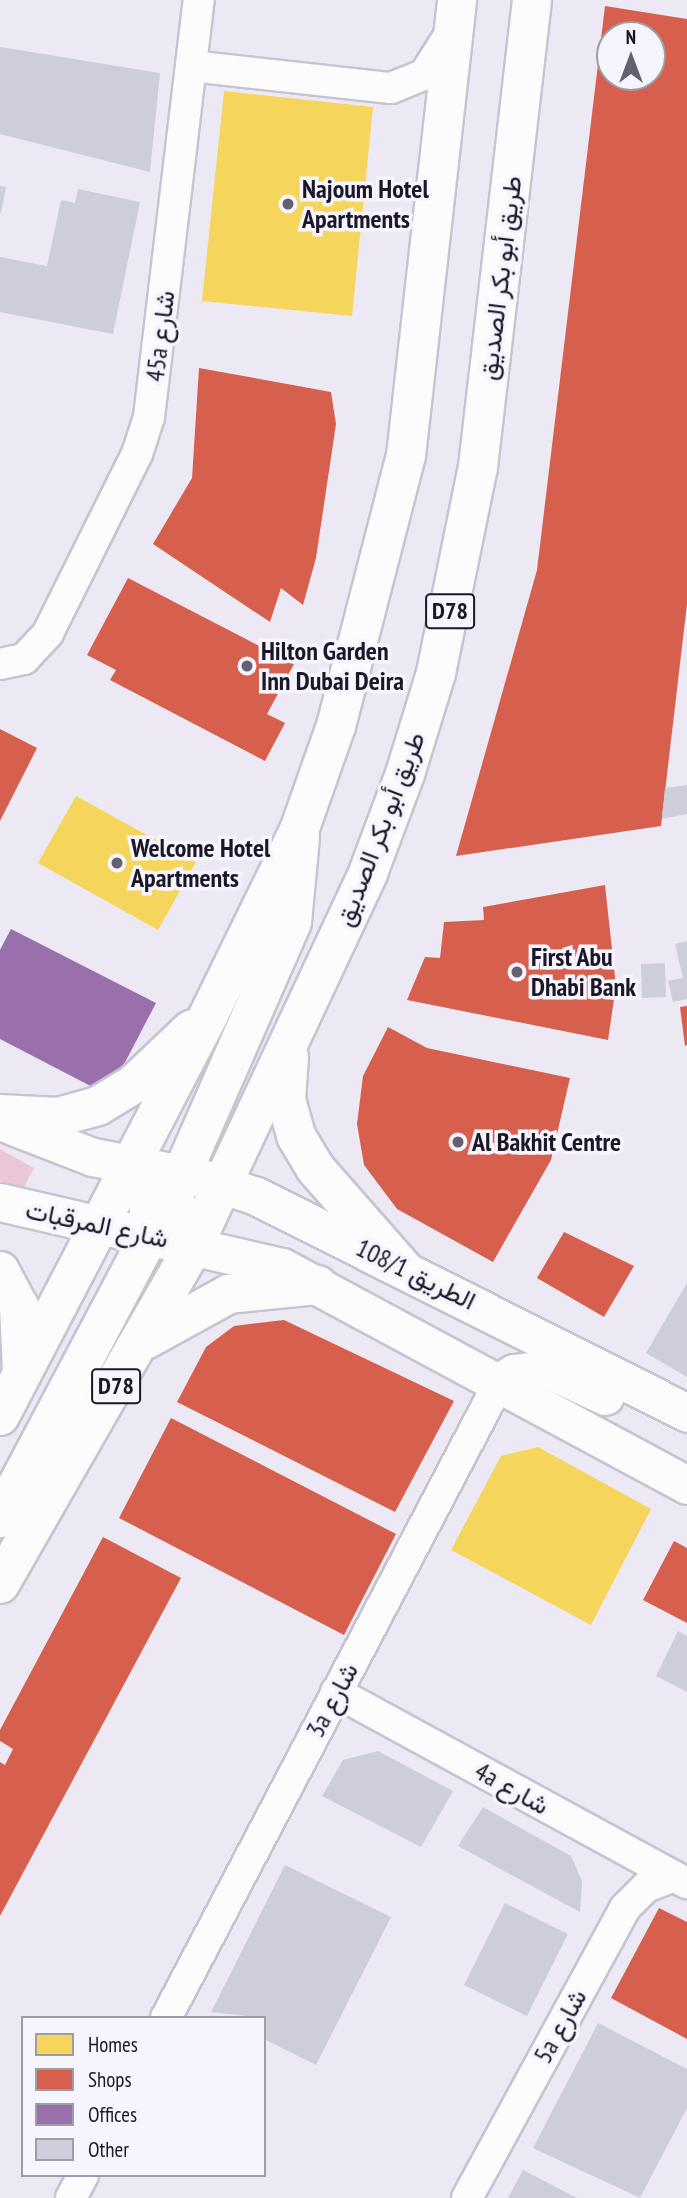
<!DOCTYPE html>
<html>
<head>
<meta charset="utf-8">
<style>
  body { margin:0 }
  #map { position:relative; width:687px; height:2198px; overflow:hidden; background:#ece9f4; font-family:"PT Sans Narrow",Vazirmatn,sans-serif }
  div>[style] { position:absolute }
  .green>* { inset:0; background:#ebc6d7 }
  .homes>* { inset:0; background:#f6d55c }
  .shops>* { inset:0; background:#d6604d }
  .offices>* { inset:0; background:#9970ab }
  .building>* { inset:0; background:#cdceda }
  .roads { filter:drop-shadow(2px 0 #c7c4d0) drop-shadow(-2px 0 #c7c4d0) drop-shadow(0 2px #c7c4d0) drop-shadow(0 -2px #c7c4d0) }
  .minor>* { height:30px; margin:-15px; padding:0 15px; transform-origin:15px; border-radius:15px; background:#fcfcfd }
  .tertiary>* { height:37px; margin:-18.5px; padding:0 18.5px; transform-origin:18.5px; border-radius:18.5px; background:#fcfcfd }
  .primary>* { height:38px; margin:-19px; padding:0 19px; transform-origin:19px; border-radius:19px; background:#fcfcfd }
  .dots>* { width:19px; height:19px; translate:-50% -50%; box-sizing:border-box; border:4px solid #f6f4fd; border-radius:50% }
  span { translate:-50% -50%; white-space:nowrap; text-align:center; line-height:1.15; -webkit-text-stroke:7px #f6f4fd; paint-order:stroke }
  .shield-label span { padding:2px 5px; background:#f6f4fd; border:2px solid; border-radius:5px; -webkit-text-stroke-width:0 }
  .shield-label { font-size:24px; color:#1b1727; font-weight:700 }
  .poi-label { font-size:26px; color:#1b1727; font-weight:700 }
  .left { translate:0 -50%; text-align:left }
  .street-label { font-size:26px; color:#1b1727 }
  .legend { position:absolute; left:21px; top:2016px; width:245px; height:161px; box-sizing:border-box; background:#f6f4fd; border:2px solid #9e9ca7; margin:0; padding:9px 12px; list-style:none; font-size:21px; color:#1b1727 }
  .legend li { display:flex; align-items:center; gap:14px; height:35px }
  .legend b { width:35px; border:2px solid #9e9ca7 }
  .north { position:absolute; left:596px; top:21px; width:70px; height:70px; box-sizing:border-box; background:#f6f4fd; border:2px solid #9e9ca7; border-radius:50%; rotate:0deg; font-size:19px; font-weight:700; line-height:28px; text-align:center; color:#1b1727 }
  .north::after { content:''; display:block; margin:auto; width:24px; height:32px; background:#64606f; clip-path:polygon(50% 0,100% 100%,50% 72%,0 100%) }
</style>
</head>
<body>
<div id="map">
  <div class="green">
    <div style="clip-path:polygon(0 1149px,34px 1168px,23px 1189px,0 1181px)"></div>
  </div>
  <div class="homes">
    <div style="clip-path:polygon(224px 91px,373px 107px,352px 316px,202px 301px)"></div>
    <div style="clip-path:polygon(76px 796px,196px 862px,158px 930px,38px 863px)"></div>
    <div style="clip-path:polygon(538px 1447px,651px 1509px,591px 1625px,451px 1550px,501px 1456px)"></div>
  </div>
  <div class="shops">
    <div style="clip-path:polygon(evenodd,605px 6px,687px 19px,687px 604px,661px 826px,456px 856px,537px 570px,605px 6px,610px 35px,652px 35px,652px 77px,610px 77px,610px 35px)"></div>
    <div style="clip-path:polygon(199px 368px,331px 392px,336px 424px,316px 558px,303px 605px,281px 588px,270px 622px,153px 544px,192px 478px)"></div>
    <div style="clip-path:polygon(128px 578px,294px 664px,267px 714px,285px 723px,265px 761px,110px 680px,116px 670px,87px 655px)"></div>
    <div style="clip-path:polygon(0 729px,37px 748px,0 821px)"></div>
    <div style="clip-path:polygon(605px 885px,616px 986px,608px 1040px,407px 1000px,425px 957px,440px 958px,444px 922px,484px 920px,483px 907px)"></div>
    <div style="clip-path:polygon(687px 1006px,687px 1045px,685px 1046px,680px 1007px)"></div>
    <div style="clip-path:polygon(388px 1027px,427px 1048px,570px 1078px,551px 1160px,493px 1262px,397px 1209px,364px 1165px,357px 1124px,363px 1076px)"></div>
    <div style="clip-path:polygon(564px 1232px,634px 1266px,604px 1317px,537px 1278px)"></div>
    <div style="clip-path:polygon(284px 1320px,454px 1401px,395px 1512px,177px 1402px,206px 1347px,234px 1326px)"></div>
    <div style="clip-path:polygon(171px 1418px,396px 1534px,344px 1635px,119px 1518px)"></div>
    <div style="clip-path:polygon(103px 1537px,181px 1578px,0 1916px,0 1762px,5px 1765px,13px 1749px,0 1741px,0 1730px)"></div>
    <div style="clip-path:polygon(674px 1541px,687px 1548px,687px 1623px,643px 1600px)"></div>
    <div style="clip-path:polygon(659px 1908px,687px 1922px,687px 2039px,611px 1998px)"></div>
  </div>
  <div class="offices">
    <div style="clip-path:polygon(11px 929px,156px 1003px,108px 1095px,0 1039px,0 950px)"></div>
  </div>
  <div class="building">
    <div style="clip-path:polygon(0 47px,160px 73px,150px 172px,0 134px)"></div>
    <div style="clip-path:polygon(0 186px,6px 187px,1px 213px,0 213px)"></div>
    <div style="clip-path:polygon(78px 189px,140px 202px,113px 334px,0 312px,0 257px,47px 266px,61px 200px,75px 203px)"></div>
    <div style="clip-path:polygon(687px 785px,687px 814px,662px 819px,665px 788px)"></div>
    <div style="clip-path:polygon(687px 941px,687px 999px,673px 1002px,668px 981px,683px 978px,675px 944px)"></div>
    <div style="clip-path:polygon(665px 963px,666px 997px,642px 998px,641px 964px)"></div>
    <div style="clip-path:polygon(687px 1283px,687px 1377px,646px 1353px)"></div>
    <div style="clip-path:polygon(678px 1631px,687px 1636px,687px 1692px,656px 1676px)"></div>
    <div style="clip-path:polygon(378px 1751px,453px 1791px,421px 1847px,322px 1796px,343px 1760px)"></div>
    <div style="clip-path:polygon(483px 1807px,571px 1856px,582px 1881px,580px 1912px,458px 1846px)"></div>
    <div style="clip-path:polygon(285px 1865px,391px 1917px,316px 2065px,264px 2039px,264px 2018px,211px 2012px)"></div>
    <div style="clip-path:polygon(505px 1903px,568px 1934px,527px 2016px,464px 1985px)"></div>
    <div style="clip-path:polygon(598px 2023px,687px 2069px,687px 2108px,640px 2198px,533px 2148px)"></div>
    <div style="clip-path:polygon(523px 2170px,577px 2198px,508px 2198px)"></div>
  </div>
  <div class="roads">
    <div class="minor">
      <div style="left:191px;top:66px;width:201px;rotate:6.3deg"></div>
      <div style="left:391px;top:88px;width:35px;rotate:-22deg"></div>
      <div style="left:424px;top:75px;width:52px;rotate:-57.5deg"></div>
      <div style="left:0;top:664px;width:25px;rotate:-12deg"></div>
      <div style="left:24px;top:659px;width:35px;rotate:-47deg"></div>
      <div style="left:48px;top:633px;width:200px;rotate:-63.6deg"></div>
      <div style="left:137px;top:454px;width:39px;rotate:-72deg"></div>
      <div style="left:149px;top:417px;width:420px;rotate:-83.2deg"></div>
      <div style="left:336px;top:1692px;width:400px;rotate:28.6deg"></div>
      <div style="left:166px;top:2018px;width:717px;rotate:-62.33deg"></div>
      <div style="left:71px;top:2198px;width:26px;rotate:-62deg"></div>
      <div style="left:467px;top:2198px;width:330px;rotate:-61.4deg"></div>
      <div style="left:625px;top:1908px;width:30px;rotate:-45deg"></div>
      <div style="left:646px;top:1887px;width:30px;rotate:-21deg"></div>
    </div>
    <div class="tertiary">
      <div style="left:0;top:1121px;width:100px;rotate:21.2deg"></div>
      <div style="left:93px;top:1157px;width:111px;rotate:10.9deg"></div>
      <div style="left:202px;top:1178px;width:57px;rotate:18.4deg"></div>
      <div style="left:256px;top:1196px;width:483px;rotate:26.7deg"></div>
      <div style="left:0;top:1202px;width:289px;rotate:13deg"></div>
      <div style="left:282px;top:1267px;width:460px;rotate:28.3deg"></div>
      <div style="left:499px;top:1383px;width:18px;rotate:-34deg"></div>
      <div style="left:514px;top:1373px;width:34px;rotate:-7deg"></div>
      <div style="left:548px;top:1369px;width:63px;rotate:25.3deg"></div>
    </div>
    <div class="primary">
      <div style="left:289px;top:1057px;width:43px;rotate:94deg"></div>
      <div style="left:286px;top:1100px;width:37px;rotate:74deg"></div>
      <div style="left:296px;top:1136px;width:37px;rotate:59deg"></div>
      <div style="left:315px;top:1168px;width:132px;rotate:48.7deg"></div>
      <div style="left:0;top:1114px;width:58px;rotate:3deg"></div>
      <div style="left:58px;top:1117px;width:41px;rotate:-15.4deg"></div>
      <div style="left:98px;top:1106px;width:42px;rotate:-31.4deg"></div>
      <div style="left:134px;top:1084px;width:79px;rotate:-43.5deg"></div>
      <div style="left:194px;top:1245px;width:38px;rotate:-118deg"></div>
      <div style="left:176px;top:1211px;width:21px;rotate:-93deg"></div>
      <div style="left:175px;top:1190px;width:292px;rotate:-66.4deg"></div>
      <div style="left:292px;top:922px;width:85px;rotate:-84.6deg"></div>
      <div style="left:0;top:1271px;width:40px;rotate:62deg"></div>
      <div style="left:19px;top:1306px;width:66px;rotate:87.4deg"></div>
      <div style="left:145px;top:1340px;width:96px;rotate:-28.7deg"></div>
      <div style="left:229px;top:1294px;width:89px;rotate:-5.8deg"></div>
      <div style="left:0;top:1416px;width:453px;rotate:-62.5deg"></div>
      <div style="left:209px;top:1014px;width:207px;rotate:-63.9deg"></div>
      <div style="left:300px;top:828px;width:108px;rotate:-70.6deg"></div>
      <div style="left:336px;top:726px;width:279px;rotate:-75.5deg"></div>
      <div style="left:406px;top:456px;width:459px;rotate:-83.6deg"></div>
      <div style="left:0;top:1518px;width:317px;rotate:-62.1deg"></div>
      <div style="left:148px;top:1238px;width:34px;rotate:-88deg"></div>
      <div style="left:149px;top:1204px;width:35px;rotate:-112deg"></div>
      <div style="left:0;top:1584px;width:391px;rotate:-60.2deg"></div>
      <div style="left:194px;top:1245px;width:411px;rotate:-64.9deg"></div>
      <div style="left:368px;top:873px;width:106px;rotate:-69.5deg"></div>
      <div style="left:405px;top:774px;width:106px;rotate:-72.9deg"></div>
      <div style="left:436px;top:673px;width:210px;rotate:-78.5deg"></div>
      <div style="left:478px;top:467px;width:470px;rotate:-83.4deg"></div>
    </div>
  </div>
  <div class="dots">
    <div style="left:288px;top:204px;background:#64606f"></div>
    <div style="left:247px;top:666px;background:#64606f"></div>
    <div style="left:117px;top:863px;background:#64606f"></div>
    <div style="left:517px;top:972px;background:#64606f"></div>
    <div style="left:458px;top:1142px;background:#64606f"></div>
  </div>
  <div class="shield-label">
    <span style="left:450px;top:611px">D78</span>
    <span style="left:116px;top:1386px">D78</span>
  </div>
  <div class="poi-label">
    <span class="left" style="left:302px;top:204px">Najoum Hotel<br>Apartments</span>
    <span class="left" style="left:261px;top:666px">Hilton Garden<br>Inn Dubai Deira</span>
    <span class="left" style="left:131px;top:863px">Welcome Hotel<br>Apartments</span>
    <span class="left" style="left:531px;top:972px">First Abu<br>Dhabi Bank</span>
    <span class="left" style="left:472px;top:1142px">Al Bakhit Centre</span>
  </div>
  <div class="street-label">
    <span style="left:500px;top:278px;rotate:-83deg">طريق أبو بكر الصديق</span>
    <span style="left:160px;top:336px;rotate:-83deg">45a شارع</span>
    <span style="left:380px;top:829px;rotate:-69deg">طريق أبو بكر الصديق</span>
    <span style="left:97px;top:1224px;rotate:12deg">شارع المرقبات</span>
    <span style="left:416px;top:1274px;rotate:26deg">108/1 الطريق</span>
    <span style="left:332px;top:1700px;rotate:-62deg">3a شارع</span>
    <span style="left:512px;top:1788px;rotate:29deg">4a شارع</span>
    <span style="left:560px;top:2026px;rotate:-61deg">5a شارع</span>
  </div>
  <ul class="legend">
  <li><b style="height:19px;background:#f6d55c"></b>Homes</li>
  <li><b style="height:19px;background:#d6604d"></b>Shops</li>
  <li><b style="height:19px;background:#9970ab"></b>Offices</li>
  <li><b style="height:19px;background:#cdceda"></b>Other</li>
  </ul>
  <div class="north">N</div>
</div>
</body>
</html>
